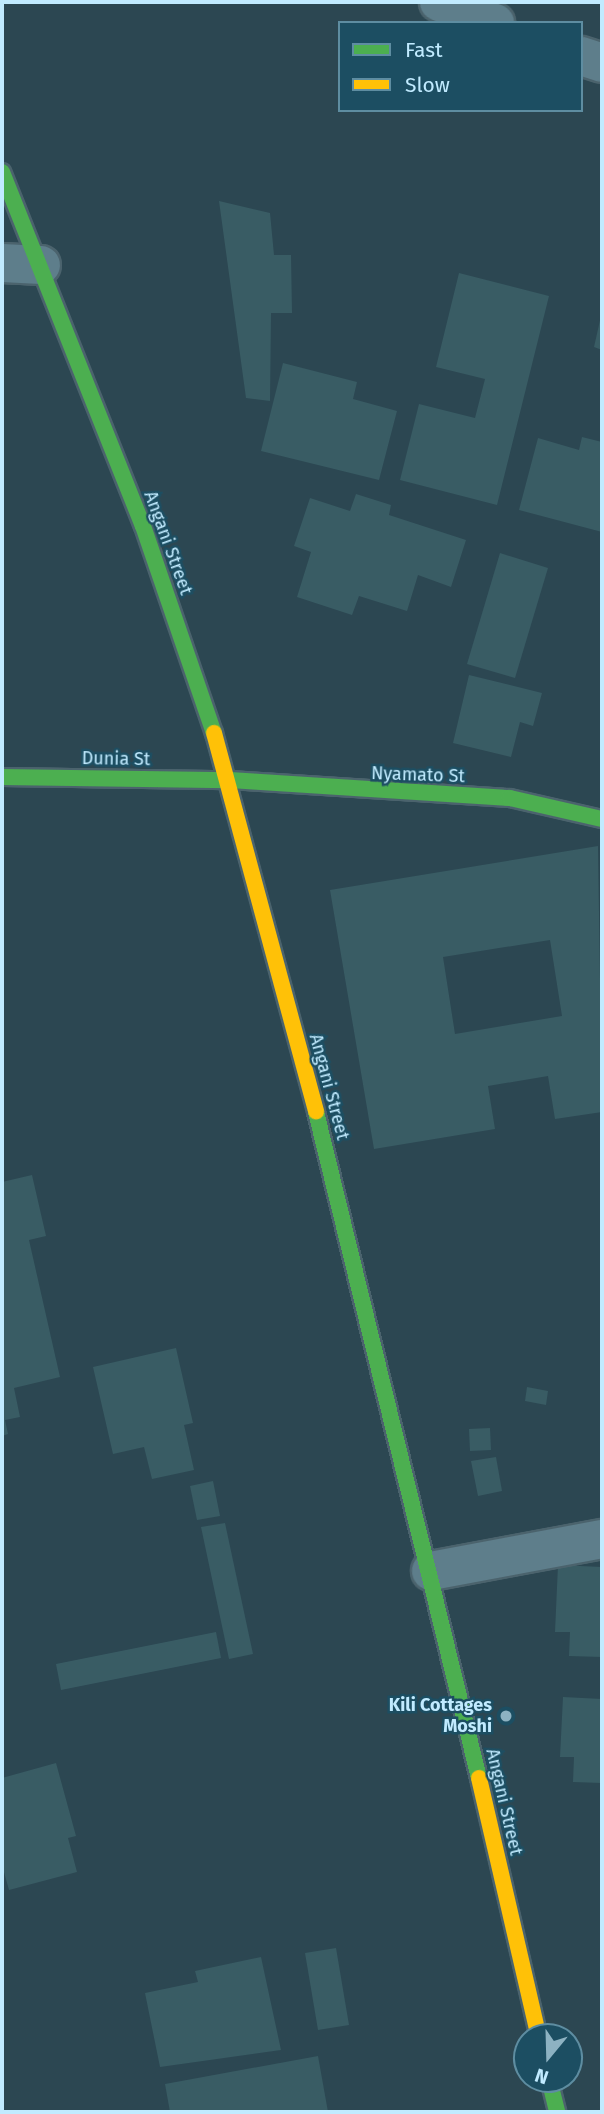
<!DOCTYPE html>
<html>
<head>
<meta charset="utf-8">
<style>
  body { margin:0 }
  #map { position:relative; width:604px; height:2114px; overflow:hidden; background:#2c4752; font-family:"Fira Sans",sans-serif }
  div>[style] { position:absolute }
  .building>* { inset:0; background:#395c64 }
  .roads { filter:drop-shadow(2px 0 #4b636d) drop-shadow(-2px 0 #4b636d) drop-shadow(0 2px #4b636d) drop-shadow(0 -2px #4b636d) }
  .street>* { height:38px; margin:-19px; padding:0 19px; transform-origin:19px; border-radius:19px; background:#5e7e8b }
  .fast>* { height:16px; margin:-8px; padding:0 8px; transform-origin:8px; border-radius:8px; background:#4caf50 }
  .slow>* { height:16px; margin:-8px; padding:0 8px; transform-origin:8px; border-radius:8px; background:#ffc107 }
  .dots>* { width:19px; height:19px; translate:-50% -50%; box-sizing:border-box; border:4px solid #1c4e62; border-radius:50% }
  span { translate:-50% -50%; white-space:nowrap; text-align:center; line-height:1.15; -webkit-text-stroke:5px #1c4e62; paint-order:stroke }
  .street-label { font-size:18px; color:#c1ebff }
  .poi-label { font-size:18px; color:#c1ebff; font-weight:700 }
  .right { translate:-100% -50%; text-align:right }
  .frame { position:absolute; inset:0; border:4px solid #c1ebff; pointer-events:none }
  .legend { position:absolute; left:338px; top:21px; width:245px; height:91px; box-sizing:border-box; background:#1c4e62; border:2px solid #5e8da1; margin:0; padding:9px 12px; list-style:none; font-size:21px; color:#c1ebff }
  .legend li { display:flex; align-items:center; gap:14px; height:35px }
  .legend b { width:35px; border:2px solid #5e8da1 }
  .north { position:absolute; left:513px; top:2023px; width:70px; height:70px; box-sizing:border-box; background:#1c4e62; border:2px solid #5e8da1; border-radius:50%; rotate:199deg; font-size:19px; font-weight:700; line-height:28px; text-align:center; color:#c1ebff }
  .north::after { content:''; display:block; margin:auto; width:24px; height:32px; background:#8db2c2; clip-path:polygon(50% 0,100% 100%,50% 72%,0 100%) }
</style>
</head>
<body>
<div id="map">
  <div class="building">
    <div style="clip-path:polygon(219px 201px,270px 213px,274px 255px,291px 255px,292px 313px,271px 313px,270px 401px,246px 398px)"></div>
    <div style="clip-path:polygon(459px 273px,549px 296px,497px 505px,400px 480px,419px 404px,475px 418px,485px 379px,436px 367px)"></div>
    <div style="clip-path:polygon(601px 316px,602px 316px,602px 350px,594px 347px)"></div>
    <div style="clip-path:polygon(283px 363px,357px 382px,353px 399px,397px 411px,379px 480px,261px 451px)"></div>
    <div style="clip-path:polygon(582px 437px,602px 442px,602px 532px,519px 510px,538px 438px,579px 450px)"></div>
    <div style="clip-path:polygon(356px 494px,391px 505px,389px 515px,466px 540px,451px 587px,418px 575px,407px 611px,359px 596px,352px 615px,297px 597px,311px 552px,294px 546px,310px 498px,350px 511px)"></div>
    <div style="clip-path:polygon(500px 553px,548px 568px,515px 678px,467px 664px)"></div>
    <div style="clip-path:polygon(469px 675px,542px 693px,533px 726px,520px 722px,511px 757px,453px 743px)"></div>
    <div style="clip-path:polygon(evenodd,598px 846px,602px 1112px,555px 1119px,548px 1076px,488px 1086px,495px 1129px,374px 1149px,330px 890px,598px 846px,550px 940px,562px 1016px,455px 1034px,443px 957px,550px 940px)"></div>
    <div style="clip-path:polygon(32px 1175px,46px 1236px,29px 1240px,60px 1377px,14px 1388px,20px 1417px,5px 1420px,8px 1434px,2px 1436px,2px 1182px)"></div>
    <div style="clip-path:polygon(176px 1348px,193px 1423px,184px 1425px,194px 1470px,152px 1479px,144px 1447px,113px 1454px,93px 1367px)"></div>
    <div style="clip-path:polygon(527px 1387px,548px 1391px,546px 1405px,525px 1401px)"></div>
    <div style="clip-path:polygon(490px 1428px,491px 1450px,470px 1451px,469px 1429px)"></div>
    <div style="clip-path:polygon(496px 1457px,502px 1491px,478px 1496px,471px 1461px)"></div>
    <div style="clip-path:polygon(213px 1481px,220px 1516px,197px 1520px,190px 1486px)"></div>
    <div style="clip-path:polygon(225px 1523px,253px 1654px,229px 1659px,201px 1527px)"></div>
    <div style="clip-path:polygon(558px 1565px,602px 1567px,602px 1657px,569px 1656px,570px 1632px,555px 1632px)"></div>
    <div style="clip-path:polygon(216px 1632px,221px 1658px,61px 1690px,56px 1664px)"></div>
    <div style="clip-path:polygon(563px 1697px,602px 1699px,602px 1783px,573px 1782px,574px 1757px,560px 1757px)"></div>
    <div style="clip-path:polygon(56px 1763px,76px 1836px,68px 1838px,77px 1872px,9px 1890px,2px 1865px,2px 1778px)"></div>
    <div style="clip-path:polygon(336px 1948px,349px 2025px,318px 2030px,305px 1953px)"></div>
    <div style="clip-path:polygon(261px 1957px,281px 2050px,160px 2067px,145px 1993px,198px 1982px,195px 1971px)"></div>
    <div style="clip-path:polygon(318px 2056px,328px 2112px,170px 2112px,165px 2084px)"></div>
  </div>
  <div class="roads">
    <div class="street">
      <div style="left:439px;top:2px;width:60px;rotate:20.6deg"></div>
      <div style="left:581px;top:56px;width:22px;rotate:18deg"></div>
      <div style="left:2px;top:263px;width:39px;rotate:3deg"></div>
      <div style="left:431px;top:1571px;width:174px;rotate:-10.6deg"></div>
    </div>
    <div class="fast">
      <div style="left:2px;top:172px;width:381px;rotate:68.3deg"></div>
      <div style="left:143px;top:526px;width:219px;rotate:71.1deg"></div>
      <div style="left:2px;top:777px;width:228px;rotate:0.8deg"></div>
      <div style="left:230px;top:780px;width:281px;rotate:3.7deg"></div>
      <div style="left:510px;top:798px;width:94px;rotate:12.9deg"></div>
      <div style="left:316px;top:1112px;width:686px;rotate:76.25deg"></div>
      <div style="left:549px;top:2079px;width:34px;rotate:76deg"></div>
    </div>
    <div class="slow">
      <div style="left:214px;top:733px;width:392px;rotate:74.9deg"></div>
      <div style="left:479px;top:1778px;width:266px;rotate:77deg"></div>
    </div>
  </div>
  <div class="dots">
    <div style="left:506px;top:1716px;background:#8db2c2"></div>
  </div>
  <div class="street-label">
    <span style="left:168px;top:543px;rotate:70deg">Angani Street</span>
    <span style="left:116px;top:759px;rotate:1deg">Dunia St</span>
    <span style="left:418px;top:775px;rotate:2deg">Nyamato St</span>
    <span style="left:329px;top:1087px;rotate:75deg">Angani Street</span>
    <span style="left:504px;top:1802px;rotate:77deg">Angani Street</span>
  </div>
  <div class="poi-label">
    <span class="right" style="left:492px;top:1716px">Kili Cottages<br>Moshi</span>
  </div>
  <div class="frame"></div>
  <ul class="legend">
  <li><b style="height:9px;background:#4caf50"></b>Fast</li>
  <li><b style="height:9px;background:#ffc107"></b>Slow</li>
  </ul>
  <div class="north">N</div>
</div>
</body>
</html>
